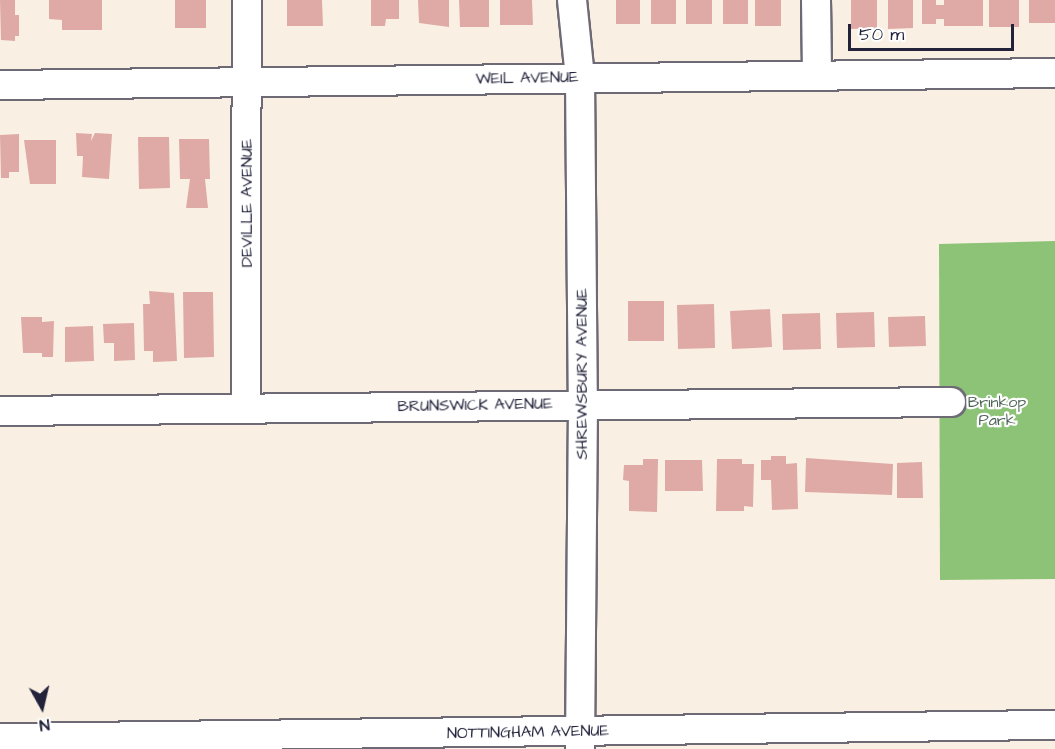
<!DOCTYPE html>
<html>
<head>
<meta charset="utf-8">
<style>
  body { margin:0 }
  #map { position:relative; width:1055px; height:749px; overflow:hidden; background:#f9f0e3; font-family:"Architects Daughter",sans-serif }
  div>[style] { position:absolute }
  .green>* { inset:0; background:#8cc376 }
  .building>* { inset:0; background:#dfaaa6 }
  .roads { filter:drop-shadow(2px 0 #6d6a76) drop-shadow(-2px 0 #6d6a76) drop-shadow(0 2px #6d6a76) drop-shadow(0 -2px #6d6a76) }
  .minor>* { height:28px; margin:-14px; padding:0 14px; transform-origin:14px; border-radius:14px; background:#fff }
  span { translate:-50% -50%; white-space:nowrap; text-align:center; line-height:1.15; -webkit-text-stroke:4.5px #fff; paint-order:stroke }
  .street-label { font-size:16px; color:#22223b }
  .park-label { font-size:16px; color:#4c6253 }
  .north { position:absolute; left:12px; top:677px; width:60px; height:60px; -webkit-text-stroke:4px #fff; paint-order:stroke; rotate:172deg; font-size:16px; font-weight:700; line-height:24px; text-align:center; color:#22223b }
  .north::after { content:''; display:block; margin:auto; width:21px; height:27px; background:#22223b; clip-path:polygon(50% 0,100% 100%,50% 72%,0 100%) }
  .scale { position:absolute; left:848px; top:24px; width:166px; height:27px; box-sizing:border-box; border:3px solid #22223b; border-top:0; padding-left:8px; font-size:18px; line-height:21px; white-space:nowrap; color:#22223b; -webkit-text-stroke:4px #fff; paint-order:stroke }
</style>
</head>
<body>
<div id="map">
  <div class="green">
    <div style="clip-path:polygon(1055px 241px,1055px 579px,940px 580px,939px 244px)"></div>
  </div>
  <div class="building">
    <div style="clip-path:polygon(0 0,15px 0,15px 15px,19px 15px,19px 36px,15px 36px,15px 41px,1px 40px)"></div>
    <div style="clip-path:polygon(49px 0,102px 0,102px 30px,62px 30px,62px 20px,49px 19px)"></div>
    <div style="clip-path:polygon(175px 0,206px 0,206px 28px,175px 28px)"></div>
    <div style="clip-path:polygon(287px 0,322px 0,323px 26px,287px 26px)"></div>
    <div style="clip-path:polygon(371px 0,399px 0,399px 19px,386px 19px,385px 26px,371px 26px)"></div>
    <div style="clip-path:polygon(418px 0,449px 0,449px 27px,419px 23px)"></div>
    <div style="clip-path:polygon(459px 0,489px 0,489px 27px,460px 27px)"></div>
    <div style="clip-path:polygon(500px 0,532px 0,533px 25px,500px 25px)"></div>
    <div style="clip-path:polygon(616px 0,640px 0,640px 24px,616px 24px)"></div>
    <div style="clip-path:polygon(651px 0,676px 0,676px 24px,651px 24px)"></div>
    <div style="clip-path:polygon(686px 0,712px 0,712px 24px,686px 24px)"></div>
    <div style="clip-path:polygon(723px 0,748px 0,748px 24px,723px 24px)"></div>
    <div style="clip-path:polygon(755px 0,781px 0,781px 26px,755px 26px)"></div>
    <div style="clip-path:polygon(851px 0,877px 0,877px 28px,851px 29px)"></div>
    <div style="clip-path:polygon(888px 0,913px 0,913px 28px,888px 29px)"></div>
    <div style="clip-path:polygon(922px 0,936px 0,936px 5px,944px 5px,944px 0,983px 0,983px 26px,944px 26px,944px 19px,936px 19px,936px 24px,922px 24px)"></div>
    <div style="clip-path:polygon(989px 0,1019px 0,1019px 27px,989px 27px)"></div>
    <div style="clip-path:polygon(1029px 0,1055px 0,1055px 23px,1029px 23px)"></div>
    <div style="clip-path:polygon(76px 133px,92px 134px,91px 141px,95px 133px,112px 134px,109px 179px,82px 177px,83px 156px,77px 156px)"></div>
    <div style="clip-path:polygon(0 135px,19px 134px,19px 172px,9px 172px,9px 178px,1px 178px)"></div>
    <div style="clip-path:polygon(138px 137px,169px 137px,170px 188px,139px 189px)"></div>
    <div style="clip-path:polygon(179px 139px,209px 139px,210px 179px,205px 179px,208px 208px,186px 208px,190px 179px,180px 179px)"></div>
    <div style="clip-path:polygon(24px 140px,56px 140px,56px 184px,30px 184px)"></div>
    <div style="clip-path:polygon(149px 291px,174px 293px,177px 361px,153px 362px,153px 351px,144px 351px,143px 304px,150px 304px)"></div>
    <div style="clip-path:polygon(183px 292px,213px 292px,214px 357px,184px 358px)"></div>
    <div style="clip-path:polygon(628px 301px,664px 301px,664px 341px,628px 341px)"></div>
    <div style="clip-path:polygon(714px 304px,715px 348px,678px 349px,677px 305px)"></div>
    <div style="clip-path:polygon(770px 309px,772px 347px,732px 349px,730px 311px)"></div>
    <div style="clip-path:polygon(874px 312px,875px 347px,837px 348px,836px 313px)"></div>
    <div style="clip-path:polygon(820px 313px,821px 349px,783px 350px,782px 314px)"></div>
    <div style="clip-path:polygon(925px 316px,926px 346px,889px 347px,888px 317px)"></div>
    <div style="clip-path:polygon(21px 317px,42px 317px,42px 322px,54px 321px,53px 357px,42px 357px,42px 353px,23px 353px)"></div>
    <div style="clip-path:polygon(134px 323px,135px 360px,114px 361px,114px 343px,104px 343px,103px 324px)"></div>
    <div style="clip-path:polygon(93px 326px,94px 361px,65px 362px,65px 327px)"></div>
    <div style="clip-path:polygon(771px 456px,786px 456px,786px 464px,797px 463px,798px 509px,772px 510px,771px 480px,761px 480px,761px 460px,771px 460px)"></div>
    <div style="clip-path:polygon(806px 458px,893px 464px,892px 495px,805px 492px)"></div>
    <div style="clip-path:polygon(643px 459px,658px 459px,657px 512px,629px 511px,629px 481px,623px 480px,624px 465px,643px 465px)"></div>
    <div style="clip-path:polygon(717px 459px,742px 459px,742px 464px,754px 464px,753px 507px,744px 506px,744px 511px,716px 511px)"></div>
    <div style="clip-path:polygon(665px 460px,702px 460px,703px 491px,665px 491px)"></div>
    <div style="clip-path:polygon(922px 462px,923px 498px,897px 498px,897px 463px)"></div>
  </div>
  <div class="roads">
    <div class="minor">
      <div style="left:572px;top:0;width:77px;rotate:84.1deg"></div>
      <div style="left:580px;top:77px;width:327px;rotate:89.5deg"></div>
      <div style="left:583px;top:404px;width:345px;rotate:90.5deg"></div>
      <div style="left:816px;top:0;width:74px;rotate:89.2deg"></div>
      <div style="left:0;top:85px;width:1055px;rotate:-0.65deg"></div>
      <div style="left:246px;top:407px;width:407px;rotate:-89.9deg"></div>
      <div style="left:0;top:411px;width:951px;rotate:-0.54deg"></div>
      <div style="left:0;top:738px;width:1055px;rotate:-0.71deg"></div>
    </div>
  </div>
  <div class="street-label">
    <span style="left:527px;top:78px;rotate:-1deg">WEIL AVENUE</span>
    <span style="left:247px;top:203px;rotate:-90deg">DEVILLE AVENUE</span>
    <span style="left:582px;top:374px;rotate:-90deg">SHREWSBURY AVENUE</span>
    <span style="left:475px;top:405px;rotate:-1deg">BRUNSWICK AVENUE</span>
    <span style="left:528px;top:732px;rotate:-1deg">NOTTINGHAM AVENUE</span>
  </div>
  <div class="park-label">
    <span style="left:997px;top:411px">Brinkop<br>Park</span>
  </div>
  <div class="north">N</div>
  <div class="scale">50 m</div>
</div>
</body>
</html>
